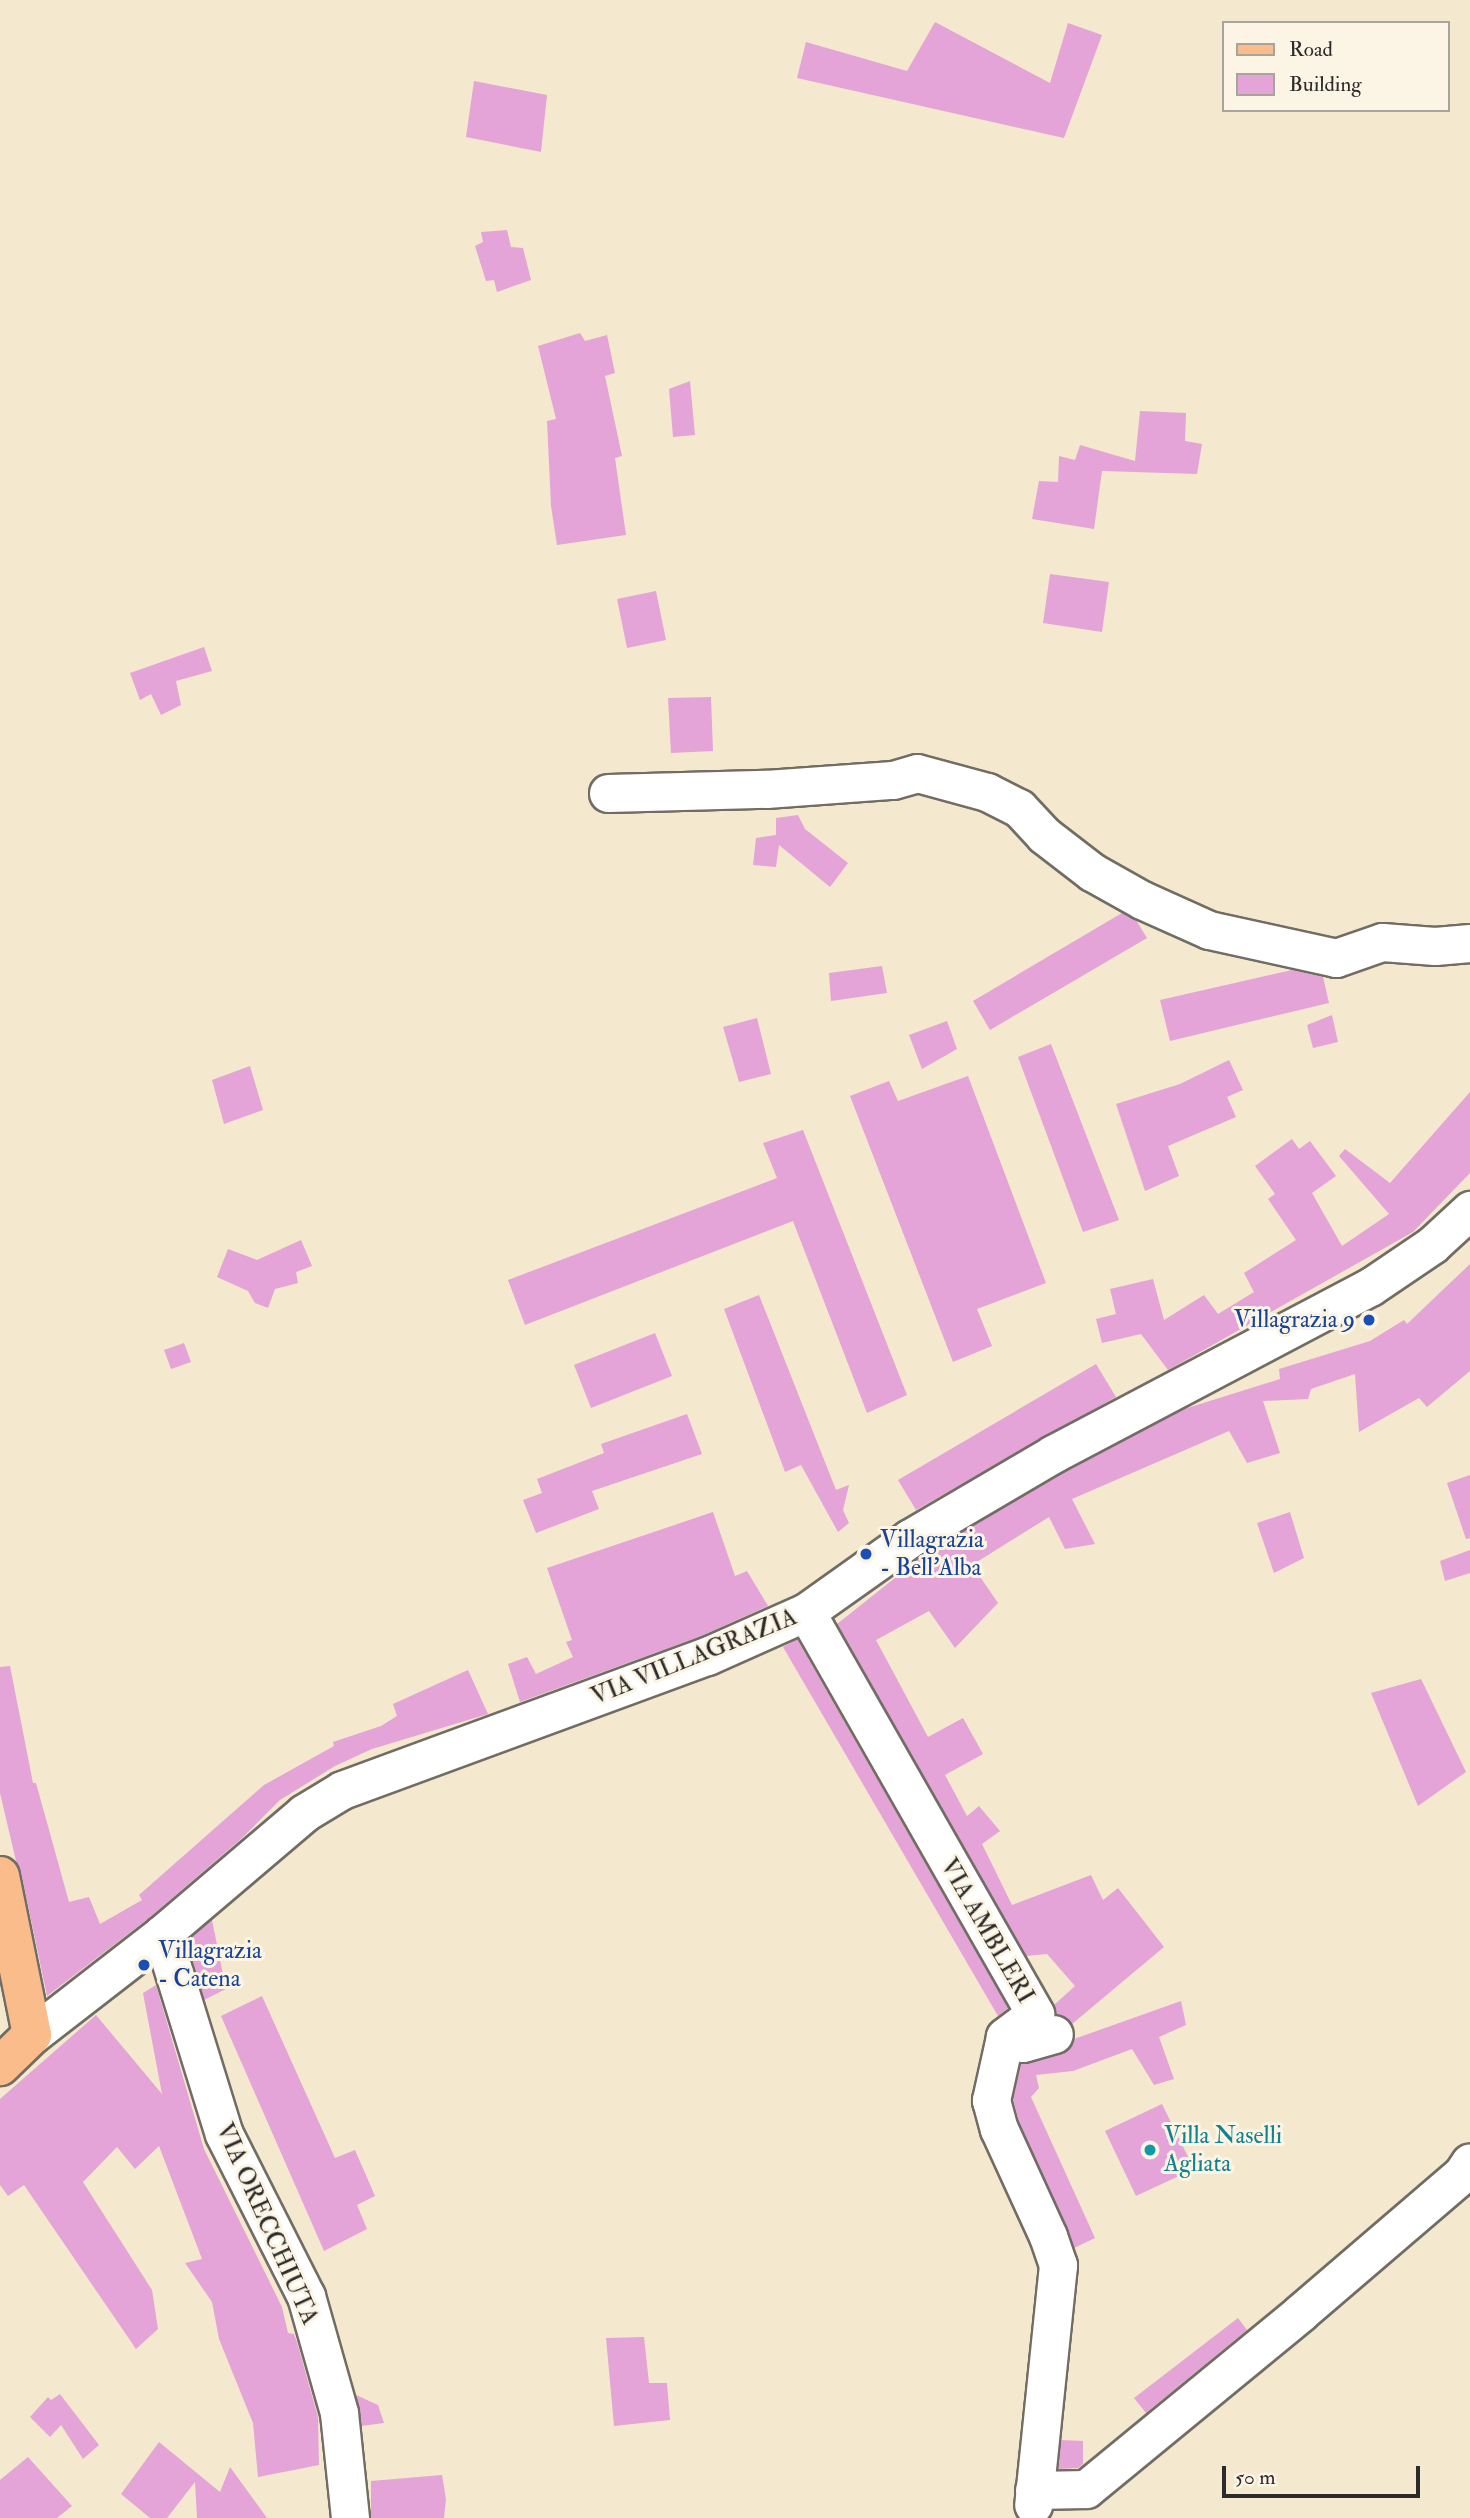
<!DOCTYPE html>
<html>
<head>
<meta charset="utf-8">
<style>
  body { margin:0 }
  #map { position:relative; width:1470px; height:2518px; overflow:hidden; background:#f4e8ce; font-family:"IM FELL Double Pica",serif }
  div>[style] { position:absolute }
  .building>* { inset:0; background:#e4a4d8 }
  .roads { filter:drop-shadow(2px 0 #716d64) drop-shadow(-2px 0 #716d64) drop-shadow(0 2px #716d64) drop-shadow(0 -2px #716d64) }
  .minor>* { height:37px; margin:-18.5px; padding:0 18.5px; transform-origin:18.5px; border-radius:18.5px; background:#fff }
  .major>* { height:38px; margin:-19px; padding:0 19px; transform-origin:19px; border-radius:19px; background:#f9bc8a }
  .dots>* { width:19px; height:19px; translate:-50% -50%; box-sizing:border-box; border:4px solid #fcf5e5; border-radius:50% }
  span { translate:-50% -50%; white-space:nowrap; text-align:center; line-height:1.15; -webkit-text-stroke:6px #fcf5e5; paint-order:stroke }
  .transit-label { font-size:24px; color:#164399 }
  .right { translate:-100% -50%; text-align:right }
  .left { translate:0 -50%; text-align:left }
  .street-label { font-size:24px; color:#2b2b2b }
  .culture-label { font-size:24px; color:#0d838f }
  .legend { position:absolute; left:1222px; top:21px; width:228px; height:91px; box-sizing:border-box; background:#fcf5e5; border:2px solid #a8a49b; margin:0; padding:9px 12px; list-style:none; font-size:21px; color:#2b2b2b }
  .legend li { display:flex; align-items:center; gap:14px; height:35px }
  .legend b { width:35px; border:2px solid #a8a49b }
  .scale { position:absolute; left:1222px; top:2466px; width:198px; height:32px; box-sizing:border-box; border:4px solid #2b2b2b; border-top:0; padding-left:9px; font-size:21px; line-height:24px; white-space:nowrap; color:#2b2b2b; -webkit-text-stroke:5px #fcf5e5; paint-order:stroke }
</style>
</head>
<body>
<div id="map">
  <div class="building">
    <div style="clip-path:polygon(935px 22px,1050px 83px,1068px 23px,1102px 35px,1064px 138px,797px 78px,806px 42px,907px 71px)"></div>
    <div style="clip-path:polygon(474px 81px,547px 95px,541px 152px,466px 137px)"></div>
    <div style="clip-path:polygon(507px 230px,511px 247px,523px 248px,531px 280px,497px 292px,494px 280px,486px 281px,475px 246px,483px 242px,481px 232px)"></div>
    <div style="clip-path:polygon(580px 333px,585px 341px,607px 335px,615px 373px,605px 376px,622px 456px,615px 458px,626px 535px,557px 545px,551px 506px,547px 421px,556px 419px,538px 346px)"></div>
    <div style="clip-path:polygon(690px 381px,695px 435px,673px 437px,669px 389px)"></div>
    <div style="clip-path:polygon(1140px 411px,1186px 413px,1185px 441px,1202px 444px,1197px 474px,1102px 471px,1094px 529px,1032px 519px,1039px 481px,1058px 482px,1059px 456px,1075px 460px,1080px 445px,1135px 461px)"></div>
    <div style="clip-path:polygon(1050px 574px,1109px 582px,1102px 632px,1043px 623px)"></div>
    <div style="clip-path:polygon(656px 591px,666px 640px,627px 648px,617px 599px)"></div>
    <div style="clip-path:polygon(204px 647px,212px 671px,176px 681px,181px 705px,161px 715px,151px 694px,140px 700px,130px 673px)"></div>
    <div style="clip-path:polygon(711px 697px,713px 751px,671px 753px,668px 698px)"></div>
    <div style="clip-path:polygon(798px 815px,805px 829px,848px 863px,830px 887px,779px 845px,776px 867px,753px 865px,756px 838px,776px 835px,776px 818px)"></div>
    <div style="clip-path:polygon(1122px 913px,1136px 920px,1147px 938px,990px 1030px,973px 1001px)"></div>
    <div style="clip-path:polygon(882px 966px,887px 993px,831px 1001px,829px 973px)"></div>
    <div style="clip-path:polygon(1292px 970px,1323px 977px,1329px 1003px,1170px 1041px,1160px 1000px)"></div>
    <div style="clip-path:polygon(1332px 1015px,1338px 1042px,1313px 1048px,1307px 1025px)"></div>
    <div style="clip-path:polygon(757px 1018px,771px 1074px,739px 1082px,723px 1027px)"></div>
    <div style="clip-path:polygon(947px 1021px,957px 1049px,922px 1069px,909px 1035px)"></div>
    <div style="clip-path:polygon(1051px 1044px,1119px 1220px,1083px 1232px,1018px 1057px)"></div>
    <div style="clip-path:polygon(1229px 1060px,1243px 1090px,1227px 1097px,1236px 1117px,1168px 1146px,1179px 1176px,1145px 1191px,1116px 1104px,1180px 1084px)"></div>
    <div style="clip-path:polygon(250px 1066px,263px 1110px,224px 1124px,212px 1080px)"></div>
    <div style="clip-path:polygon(968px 1076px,1046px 1283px,977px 1309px,992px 1346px,953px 1362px,850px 1096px,889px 1081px,898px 1101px)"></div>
    <div style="clip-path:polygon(1470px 1092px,1470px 1173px,1413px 1232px,1168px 1370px,1141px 1334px,1102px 1343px,1096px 1319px,1116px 1314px,1110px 1289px,1153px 1279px,1164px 1320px,1204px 1295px,1218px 1314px,1254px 1292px,1244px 1273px,1296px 1240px,1268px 1199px,1275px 1194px,1255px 1166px,1292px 1139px,1299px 1149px,1310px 1141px,1336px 1176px,1312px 1193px,1342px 1246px,1389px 1214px,1339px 1156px,1345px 1149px,1390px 1183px)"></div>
    <div style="clip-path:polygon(803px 1130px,907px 1395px,867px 1413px,793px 1221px,525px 1325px,508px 1280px,777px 1178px,763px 1143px)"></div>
    <div style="clip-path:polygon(301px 1240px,312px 1266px,296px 1272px,298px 1283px,275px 1289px,268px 1308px,255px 1303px,248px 1291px,217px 1277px,228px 1249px,257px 1260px)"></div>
    <div style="clip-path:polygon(1470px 1264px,1470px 1371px,1427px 1407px,1419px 1398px,1359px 1432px,1355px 1374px,1311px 1389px,1308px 1399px,1263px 1401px,1280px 1453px,1247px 1463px,1229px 1431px,1072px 1499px,1095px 1544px,1065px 1549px,1049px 1517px,972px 1565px,998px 1603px,955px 1648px,929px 1611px,876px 1640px,928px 1737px,963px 1718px,983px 1754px,945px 1775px,967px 1816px,979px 1806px,1000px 1831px,982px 1844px,1012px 1905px,1091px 1875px,1103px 1900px,1118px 1888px,1164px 1947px,1072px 2024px,1068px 2018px,1056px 2014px,1054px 2005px,1075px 1986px,1047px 1954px,1026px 1956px,837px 1624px,929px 1551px,1063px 1472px,1184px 1409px,1280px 1379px,1279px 1369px,1370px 1341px,1404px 1320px,1407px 1324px)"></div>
    <div style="clip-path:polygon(759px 1295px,836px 1490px,849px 1485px,843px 1510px,849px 1523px,838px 1532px,801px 1465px,785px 1472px,724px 1309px)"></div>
    <div style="clip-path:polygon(655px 1333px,672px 1376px,591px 1408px,574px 1365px)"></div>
    <div style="clip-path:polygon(184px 1343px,191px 1362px,171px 1369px,164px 1350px)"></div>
    <div style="clip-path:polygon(1096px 1364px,1116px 1397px,916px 1510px,898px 1480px)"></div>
    <div style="clip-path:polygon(687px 1414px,702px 1454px,592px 1491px,599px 1509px,536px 1533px,523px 1500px,542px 1493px,537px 1479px,604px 1453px,601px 1444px)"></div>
    <div style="clip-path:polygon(1470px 1475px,1470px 1538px,1466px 1539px,1447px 1483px)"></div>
    <div style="clip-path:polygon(713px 1512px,735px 1576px,747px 1571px,768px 1606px,699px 1637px,520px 1702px,508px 1664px,527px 1657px,536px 1674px,573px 1657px,566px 1642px,572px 1640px,547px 1568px)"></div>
    <div style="clip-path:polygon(1290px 1512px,1304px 1558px,1274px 1573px,1257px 1523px)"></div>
    <div style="clip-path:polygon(1470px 1550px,1470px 1573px,1445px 1581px,1440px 1561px)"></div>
    <div style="clip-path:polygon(797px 1639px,1008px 2008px,998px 2016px,783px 1647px)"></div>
    <div style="clip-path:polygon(10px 1666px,33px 1783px,36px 1783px,69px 1902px,89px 1897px,100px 1924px,142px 1900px,139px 1895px,264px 1785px,334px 1746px,333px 1742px,381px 1726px,397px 1716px,393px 1704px,468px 1670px,488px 1714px,372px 1749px,335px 1766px,280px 1800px,241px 1839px,149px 1918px,47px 1996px,21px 1872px,16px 1861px,0 1793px,0 1667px)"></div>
    <div style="clip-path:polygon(1421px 1679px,1466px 1772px,1418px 1806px,1371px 1693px)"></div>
    <div style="clip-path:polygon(212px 1920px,226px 1989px,204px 2000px,190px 1955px,192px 1936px)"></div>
    <div style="clip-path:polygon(156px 1985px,204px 2149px,282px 2307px,288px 2333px,294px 2334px,297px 2342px,318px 2417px,319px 2465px,258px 2477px,253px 2423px,219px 2339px,212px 2302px,185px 2263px,202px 2259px,159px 2146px,135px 2169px,117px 2147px,83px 2182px,152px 2290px,158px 2329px,136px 2349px,24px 2185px,8px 2196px,0 2185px,0 2099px,96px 2015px,162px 2094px,143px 1993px)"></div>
    <div style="clip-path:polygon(262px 1996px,335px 2158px,355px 2150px,375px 2196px,357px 2205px,367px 2229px,324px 2251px,221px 2016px)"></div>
    <div style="clip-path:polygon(1181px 2001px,1186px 2025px,1159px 2037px,1174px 2079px,1154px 2085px,1132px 2049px,1073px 2071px,1036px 2075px,1039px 2088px,1031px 2097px,1095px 2238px,1074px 2248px,1019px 2122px,1013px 2099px,1021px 2063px,1060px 2054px,1070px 2048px,1074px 2039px)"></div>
    <div style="clip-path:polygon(1162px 2104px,1194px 2169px,1136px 2196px,1105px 2131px)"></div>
    <div style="clip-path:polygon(1238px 2318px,1247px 2330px,1146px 2413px,1134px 2398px)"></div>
    <div style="clip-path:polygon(644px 2337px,649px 2383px,667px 2383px,670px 2420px,614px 2426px,606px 2338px)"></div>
    <div style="clip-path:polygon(60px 2394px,99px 2445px,83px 2459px,61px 2425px,50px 2437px,30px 2417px,48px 2397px,51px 2400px)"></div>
    <div style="clip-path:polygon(356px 2395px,378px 2405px,384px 2423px,361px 2426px)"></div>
    <div style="clip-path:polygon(1061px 2440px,1083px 2441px,1083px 2464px,1078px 2468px,1058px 2469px)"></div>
    <div style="clip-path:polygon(159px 2442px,220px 2492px,230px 2467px,267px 2518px,197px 2518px,195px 2482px,167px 2518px,150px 2518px,121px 2494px)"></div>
    <div style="clip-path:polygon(28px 2457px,72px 2506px,57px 2518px,0 2518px,0 2480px)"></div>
    <div style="clip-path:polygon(442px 2475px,446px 2499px,444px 2518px,371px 2518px,371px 2481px)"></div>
  </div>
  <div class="roads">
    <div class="minor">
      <div style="left:608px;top:793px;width:158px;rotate:-1.5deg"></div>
      <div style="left:766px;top:789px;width:127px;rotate:-4.1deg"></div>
      <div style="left:893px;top:780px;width:25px;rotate:-16deg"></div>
      <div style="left:917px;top:773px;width:73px;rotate:15.2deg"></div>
      <div style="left:987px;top:792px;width:36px;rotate:27deg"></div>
      <div style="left:1019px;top:808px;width:37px;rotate:47deg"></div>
      <div style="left:1044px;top:835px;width:61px;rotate:37.6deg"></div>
      <div style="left:1092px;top:872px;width:57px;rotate:29.2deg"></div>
      <div style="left:1142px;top:900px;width:73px;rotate:24.1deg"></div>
      <div style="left:1209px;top:930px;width:130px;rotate:12.4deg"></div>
      <div style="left:1336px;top:958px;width:49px;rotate:-19.2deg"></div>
      <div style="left:1382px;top:942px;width:53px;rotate:4.3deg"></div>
      <div style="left:1435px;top:946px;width:35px;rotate:-5deg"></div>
      <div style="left:806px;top:1612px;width:463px;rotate:60.3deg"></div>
      <div style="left:1035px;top:2014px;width:38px;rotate:143deg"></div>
      <div style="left:1005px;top:2037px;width:65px;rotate:102.5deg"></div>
      <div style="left:991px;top:2100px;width:30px;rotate:75deg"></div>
      <div style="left:999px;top:2129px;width:118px;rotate:65.4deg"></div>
      <div style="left:1048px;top:2236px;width:31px;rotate:71deg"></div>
      <div style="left:1058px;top:2265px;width:241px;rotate:95.9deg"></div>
      <div style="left:162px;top:1934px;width:209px;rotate:72.8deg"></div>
      <div style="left:224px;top:2134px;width:182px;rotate:63.2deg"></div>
      <div style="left:306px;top:2296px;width:122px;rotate:74.2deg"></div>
      <div style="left:339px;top:2413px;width:106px;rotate:84deg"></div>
      <div style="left:32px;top:2035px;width:165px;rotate:-37.8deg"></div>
      <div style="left:162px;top:1934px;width:187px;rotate:-40.4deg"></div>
      <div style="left:304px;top:1813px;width:44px;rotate:-31.2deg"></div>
      <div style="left:342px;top:1790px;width:389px;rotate:-20.2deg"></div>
      <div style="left:707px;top:1656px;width:108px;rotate:-24deg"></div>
      <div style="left:806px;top:1612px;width:128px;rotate:-35.4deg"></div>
      <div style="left:910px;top:1538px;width:166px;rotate:-30.4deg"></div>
      <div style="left:1053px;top:1454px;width:358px;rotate:-27.8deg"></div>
      <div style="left:1370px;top:1287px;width:75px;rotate:-34.1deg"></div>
      <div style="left:1432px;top:1245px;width:52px;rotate:-42.6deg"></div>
      <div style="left:1005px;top:2037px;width:19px;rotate:18deg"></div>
      <div style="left:1023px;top:2043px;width:32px;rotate:-16deg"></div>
      <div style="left:1034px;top:2490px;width:52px;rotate:-1.1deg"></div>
      <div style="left:1086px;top:2489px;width:277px;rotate:-39.4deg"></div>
      <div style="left:1300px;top:2313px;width:213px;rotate:-40.6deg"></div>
      <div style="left:1462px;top:2174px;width:14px;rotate:-56deg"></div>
    </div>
    <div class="major">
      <div style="left:0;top:1876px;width:162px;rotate:78.6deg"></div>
      <div style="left:32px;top:2035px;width:45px;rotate:135.9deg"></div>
    </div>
  </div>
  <div class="dots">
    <div style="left:1369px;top:1320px;background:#1a4fb4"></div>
    <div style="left:866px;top:1554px;background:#1a4fb4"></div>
    <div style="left:144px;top:1965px;background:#1a4fb4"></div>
    <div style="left:1150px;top:2150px;background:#0f9aa8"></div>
  </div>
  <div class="transit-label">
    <span class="right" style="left:1355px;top:1320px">Villagrazia 9</span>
    <span class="left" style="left:880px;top:1554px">Villagrazia<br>- Bell'Alba</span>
    <span class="left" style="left:158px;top:1965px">Villagrazia<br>- Catena</span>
  </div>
  <div class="street-label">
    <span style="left:694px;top:1657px;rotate:-22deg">VIA VILLAGRAZIA</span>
    <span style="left:987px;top:1931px;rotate:60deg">VIA AMBLERI</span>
    <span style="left:267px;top:2224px;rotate:66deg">VIA ORECCHIUTA</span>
  </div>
  <div class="culture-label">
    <span class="left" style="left:1164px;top:2150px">Villa Naselli<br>Agliata</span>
  </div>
  <ul class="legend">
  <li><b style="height:9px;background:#f9bc8a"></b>Road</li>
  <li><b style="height:19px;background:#e4a4d8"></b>Building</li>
  </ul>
  <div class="scale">50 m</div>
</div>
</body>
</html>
